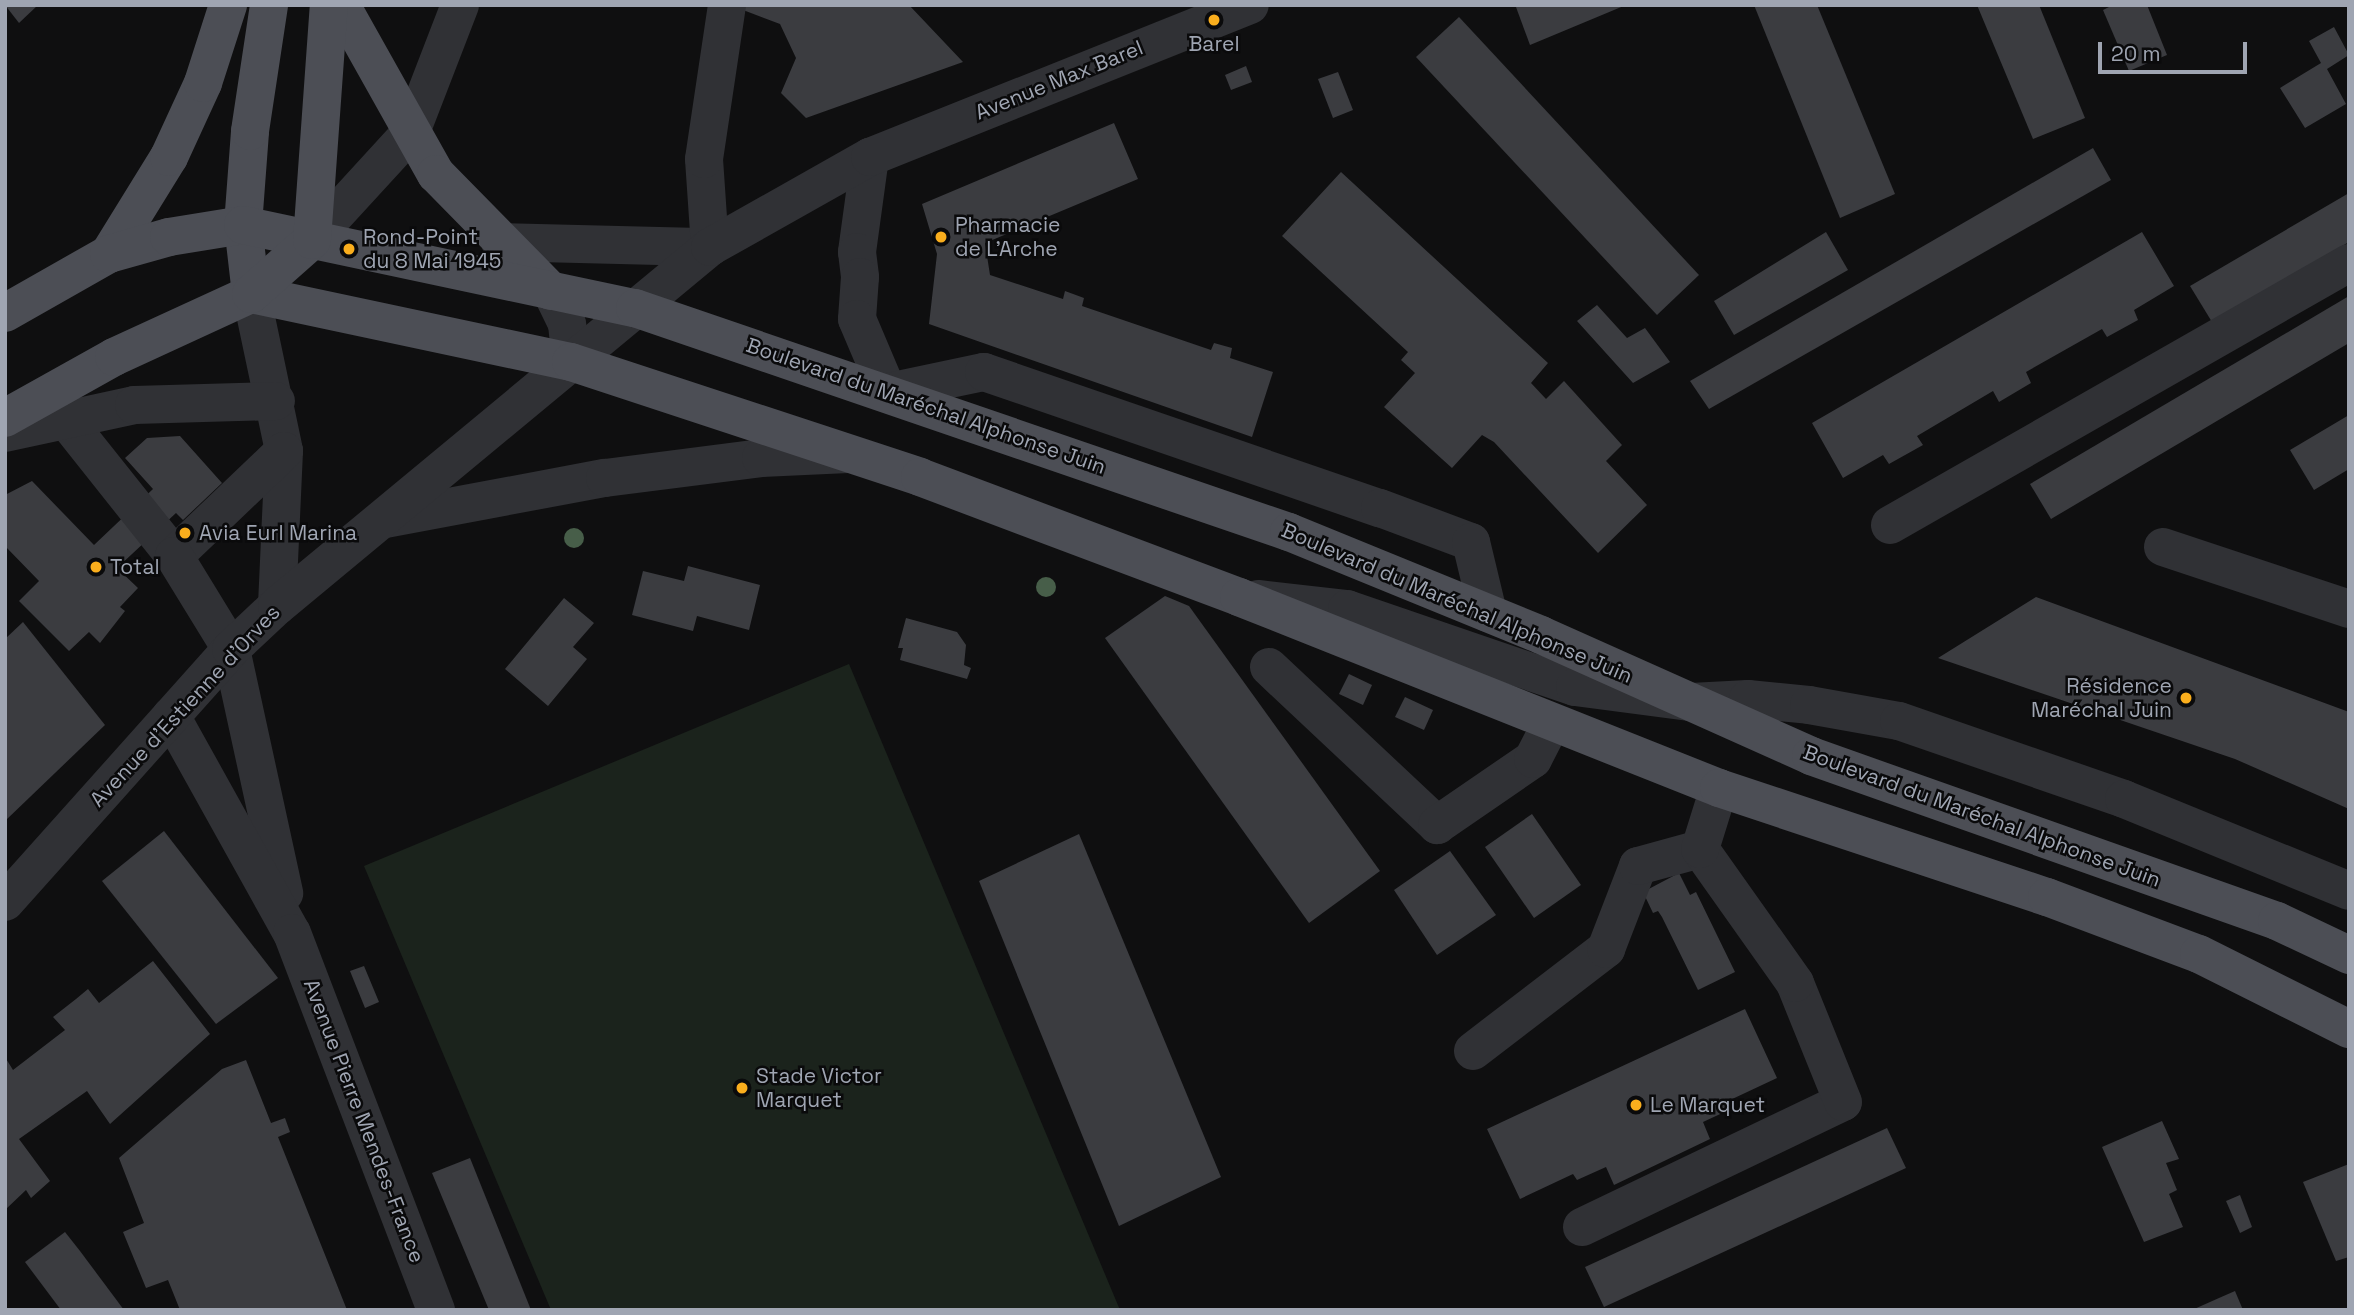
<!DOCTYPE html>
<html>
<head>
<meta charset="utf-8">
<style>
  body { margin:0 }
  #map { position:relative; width:2354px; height:1315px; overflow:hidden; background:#0f0f10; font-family:"Space Grotesk",sans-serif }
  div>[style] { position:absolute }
  .green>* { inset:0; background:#1b231c }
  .building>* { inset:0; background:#3b3c40 }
  .minor>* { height:38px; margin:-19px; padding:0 19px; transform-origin:19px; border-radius:19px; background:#303135 }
  .major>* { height:38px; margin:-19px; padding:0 19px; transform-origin:19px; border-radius:19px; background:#4c4e55 }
  .trees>* { width:20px; height:20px; margin:-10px; border-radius:50%; background:#475e49 }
  .dots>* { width:19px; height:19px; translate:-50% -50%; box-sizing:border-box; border:4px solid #0a0a0b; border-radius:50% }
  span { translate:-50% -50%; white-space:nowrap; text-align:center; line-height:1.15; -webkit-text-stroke:5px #0a0a0b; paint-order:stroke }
  .poi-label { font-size:21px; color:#9fa5b2 }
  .left { translate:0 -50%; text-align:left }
  .right { translate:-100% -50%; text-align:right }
  .street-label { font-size:21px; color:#9fa5b2 }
  .frame { position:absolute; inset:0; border:7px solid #9fa5b2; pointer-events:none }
  .scale { position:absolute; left:2098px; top:42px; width:149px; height:32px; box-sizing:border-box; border:4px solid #9fa5b2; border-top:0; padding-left:9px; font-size:21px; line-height:24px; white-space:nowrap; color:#9fa5b2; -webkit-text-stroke:5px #0a0a0b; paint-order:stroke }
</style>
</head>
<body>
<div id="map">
  <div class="green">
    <div style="clip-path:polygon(849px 664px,1120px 1310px,551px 1310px,364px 866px)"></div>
  </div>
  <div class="building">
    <div style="clip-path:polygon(5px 5px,38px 5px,19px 23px)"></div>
    <div style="clip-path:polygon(730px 5px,909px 5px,963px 62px,806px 118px,781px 93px,796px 58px,780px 24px)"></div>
    <div style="clip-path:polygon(1520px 5px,1626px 5px,1530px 45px,1516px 7px)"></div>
    <div style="clip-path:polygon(1754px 5px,1817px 5px,1895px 194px,1840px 218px)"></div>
    <div style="clip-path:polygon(1977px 5px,2039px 5px,2085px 118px,2033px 139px)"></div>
    <div style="clip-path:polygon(2113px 5px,2147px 5px,2167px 55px,2129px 71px,2103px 10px)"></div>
    <div style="clip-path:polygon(1459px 17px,1699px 275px,1657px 315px,1416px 57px)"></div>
    <div style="clip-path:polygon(2334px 27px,2349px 55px,2327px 69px,2346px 104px,2305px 128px,2280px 88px,2321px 63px,2309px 41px)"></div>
    <div style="clip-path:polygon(1246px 66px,1252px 82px,1231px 90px,1225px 75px)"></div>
    <div style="clip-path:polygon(1338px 72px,1353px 110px,1333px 118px,1318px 79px)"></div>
    <div style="clip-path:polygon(1114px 123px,1138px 179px,985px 243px,990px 275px,1063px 299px,1065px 291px,1084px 298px,1082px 306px,1211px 350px,1214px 343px,1232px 348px,1230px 358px,1273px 372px,1252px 437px,929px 324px,937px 254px,922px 204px)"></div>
    <div style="clip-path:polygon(2093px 148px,2111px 180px,1709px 409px,1690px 381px)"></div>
    <div style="clip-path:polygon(1341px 172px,1548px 363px,1531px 383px,1546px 399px,1564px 381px,1622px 445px,1606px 461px,1647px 505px,1598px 553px,1494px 442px,1482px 435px,1452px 468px,1384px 407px,1415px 373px,1401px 360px,1408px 352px,1282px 236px)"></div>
    <div style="clip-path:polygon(2349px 193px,2349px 242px,2212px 322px,2190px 286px)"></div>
    <div style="clip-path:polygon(1826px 232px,1848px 270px,1734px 335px,1714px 301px)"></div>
    <div style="clip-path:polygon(2142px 232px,2174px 286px,2134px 310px,2138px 320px,2107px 337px,2102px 329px,2026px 372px,2031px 383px,1999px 402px,1993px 391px,1917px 436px,1923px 445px,1889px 464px,1883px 455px,1843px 478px,1812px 423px)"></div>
    <div style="clip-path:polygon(2349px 296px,2349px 343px,2051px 519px,2030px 484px)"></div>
    <div style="clip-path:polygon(1597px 305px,1627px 338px,1645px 328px,1670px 362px,1633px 383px,1577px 321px)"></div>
    <div style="clip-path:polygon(2349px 415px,2349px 469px,2314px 490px,2290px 450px)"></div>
    <div style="clip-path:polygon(180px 436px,222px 483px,183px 520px,176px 513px,117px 568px,138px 588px,120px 607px,125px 611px,100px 643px,89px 632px,69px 651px,19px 601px,39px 581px,5px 546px,5px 495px,32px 481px,94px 545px,153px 489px,125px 458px,147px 438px)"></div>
    <div style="clip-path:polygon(688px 566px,760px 585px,749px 630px,697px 616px,693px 631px,632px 615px,643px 571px,684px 581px)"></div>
    <div style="clip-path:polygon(1165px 596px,1189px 606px,1380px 871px,1309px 923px,1105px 638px)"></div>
    <div style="clip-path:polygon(2036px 597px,2349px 712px,2349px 809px,2235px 759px,1938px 658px)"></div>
    <div style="clip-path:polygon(564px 598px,594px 623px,573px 647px,587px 659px,548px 706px,505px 669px)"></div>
    <div style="clip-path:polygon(906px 618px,957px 632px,966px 645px,964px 665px,971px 668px,967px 679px,900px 660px,903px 648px,898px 648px)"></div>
    <div style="clip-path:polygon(23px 622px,105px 725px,5px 821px,5px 639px)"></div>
    <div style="clip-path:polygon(1349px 674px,1372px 685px,1363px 705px,1339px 694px)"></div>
    <div style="clip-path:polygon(1405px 697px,1433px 710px,1424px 730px,1395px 717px)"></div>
    <div style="clip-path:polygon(1532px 814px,1581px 885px,1534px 918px,1485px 847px)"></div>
    <div style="clip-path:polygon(164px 831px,278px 978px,216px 1024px,102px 881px)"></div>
    <div style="clip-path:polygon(1079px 834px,1221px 1177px,1119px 1226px,979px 881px)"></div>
    <div style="clip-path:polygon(1450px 851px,1496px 915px,1437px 955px,1394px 890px)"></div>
    <div style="clip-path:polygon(1679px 873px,1690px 895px,1696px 892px,1735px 972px,1698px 990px,1662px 917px,1658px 911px,1653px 913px,1643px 892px)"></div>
    <div style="clip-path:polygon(153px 961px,210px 1034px,110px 1124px,87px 1091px,19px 1139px,50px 1181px,31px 1198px,26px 1190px,5px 1210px,5px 1057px,13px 1070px,65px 1030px,53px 1017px,76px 999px,88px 989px,99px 1003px)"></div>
    <div style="clip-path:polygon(364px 966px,379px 1002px,365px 1008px,350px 971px)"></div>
    <div style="clip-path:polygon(1745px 1009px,1777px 1078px,1728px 1101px,1731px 1109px,1703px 1122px,1710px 1139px,1614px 1185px,1606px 1167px,1577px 1180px,1573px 1174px,1520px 1199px,1487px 1129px)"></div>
    <div style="clip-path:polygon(246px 1060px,271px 1123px,285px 1118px,290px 1132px,278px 1137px,347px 1310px,180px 1310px,168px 1280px,146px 1288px,123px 1232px,144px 1223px,119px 1158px,222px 1069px)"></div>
    <div style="clip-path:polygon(2162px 1121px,2179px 1159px,2166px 1163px,2177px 1190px,2169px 1194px,2183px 1227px,2144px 1242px,2102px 1147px)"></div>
    <div style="clip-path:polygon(1887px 1128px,1906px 1168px,1604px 1307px,1585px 1267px)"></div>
    <div style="clip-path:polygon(470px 1158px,531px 1310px,489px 1310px,432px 1173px)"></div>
    <div style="clip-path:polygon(2349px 1164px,2349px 1257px,2336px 1261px,2303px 1182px)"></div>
    <div style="clip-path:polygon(2240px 1195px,2252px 1227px,2240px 1233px,2226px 1201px)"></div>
    <div style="clip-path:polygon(65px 1232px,80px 1251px,124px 1310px,61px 1310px,25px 1262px)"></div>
    <div style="clip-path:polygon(2235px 1291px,2243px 1310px,2192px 1310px,2219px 1298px)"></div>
  </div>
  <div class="minor">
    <div style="left:870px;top:157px;width:96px;rotate:97.8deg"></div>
    <div style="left:857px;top:252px;width:25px;rotate:83deg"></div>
    <div style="left:860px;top:277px;width:42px;rotate:94.1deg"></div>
    <div style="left:857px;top:319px;width:79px;rotate:67deg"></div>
    <div style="left:888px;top:392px;width:98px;rotate:-11.8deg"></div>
    <div style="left:984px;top:372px;width:419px;rotate:19deg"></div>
    <div style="left:1380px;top:508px;width:97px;rotate:20.5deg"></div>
    <div style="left:1471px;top:542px;width:73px;rotate:76.5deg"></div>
    <div style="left:312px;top:240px;width:147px;rotate:-47.5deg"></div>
    <div style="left:411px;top:132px;width:136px;rotate:-68.9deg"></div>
    <div style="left:500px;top:242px;width:210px;rotate:1.4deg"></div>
    <div style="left:710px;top:247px;width:88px;rotate:-93.9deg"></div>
    <div style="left:704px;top:159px;width:156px;rotate:-81.5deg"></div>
    <div style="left:551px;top:291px;width:37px;rotate:64deg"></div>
    <div style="left:567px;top:324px;width:38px;rotate:84deg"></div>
    <div style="left:251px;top:294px;width:160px;rotate:78.1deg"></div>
    <div style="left:284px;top:451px;width:155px;rotate:92.6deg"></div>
    <div style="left:66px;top:420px;width:174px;rotate:51.5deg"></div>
    <div style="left:5px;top:433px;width:132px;rotate:-12.2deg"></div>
    <div style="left:134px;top:405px;width:142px;rotate:-1.6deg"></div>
    <div style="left:284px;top:451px;width:152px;rotate:136.3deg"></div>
    <div style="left:174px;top:556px;width:109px;rotate:58.5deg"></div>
    <div style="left:231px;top:649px;width:250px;rotate:77.7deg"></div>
    <div style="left:385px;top:519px;width:224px;rotate:-10.6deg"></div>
    <div style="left:605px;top:478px;width:157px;rotate:-7.3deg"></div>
    <div style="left:761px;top:458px;width:87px;rotate:-2.6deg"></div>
    <div style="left:1890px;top:525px;width:529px;rotate:-29.72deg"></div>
    <div style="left:2163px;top:547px;width:196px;rotate:18.4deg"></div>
    <div style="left:1258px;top:599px;width:90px;rotate:6.4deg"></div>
    <div style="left:1347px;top:609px;width:241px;rotate:18.9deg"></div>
    <div style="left:1575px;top:687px;width:117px;rotate:7.4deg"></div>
    <div style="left:1691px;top:702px;width:57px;rotate:-3deg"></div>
    <div style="left:1748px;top:699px;width:61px;rotate:5.6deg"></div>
    <div style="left:1809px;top:705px;width:91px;rotate:10.1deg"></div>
    <div style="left:1899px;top:721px;width:238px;rotate:19.1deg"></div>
    <div style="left:2124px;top:799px;width:243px;rotate:22.2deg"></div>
    <div style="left:1269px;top:667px;width:231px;rotate:43.2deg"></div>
    <div style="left:1437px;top:825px;width:116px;rotate:-34.5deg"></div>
    <div style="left:1533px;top:759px;width:39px;rotate:-63deg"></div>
    <div style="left:171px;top:716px;width:248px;rotate:60.9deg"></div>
    <div style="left:292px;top:933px;width:404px;rotate:69.1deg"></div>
    <div style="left:5px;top:902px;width:339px;rotate:-48.2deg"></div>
    <div style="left:231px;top:649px;width:63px;rotate:-43.1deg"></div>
    <div style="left:277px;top:606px;width:562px;rotate:-39.66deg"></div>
    <div style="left:710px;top:247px;width:184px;rotate:-29.4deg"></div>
    <div style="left:870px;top:157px;width:409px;rotate:-21.8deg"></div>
    <div style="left:1473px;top:1051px;width:168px;rotate:-37.5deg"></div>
    <div style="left:1606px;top:949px;width:89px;rotate:-68.9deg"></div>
    <div style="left:1638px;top:866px;width:64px;rotate:-15.3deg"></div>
    <div style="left:1582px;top:1227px;width:289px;rotate:-25.6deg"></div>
    <div style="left:1843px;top:1102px;width:128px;rotate:-112deg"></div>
    <div style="left:1795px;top:983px;width:164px;rotate:-125.3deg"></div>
    <div style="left:1700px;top:849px;width:64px;rotate:-72.7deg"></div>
  </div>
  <div class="major">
    <div style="left:341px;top:5px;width:194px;rotate:60.7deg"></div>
    <div style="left:436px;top:174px;width:164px;rotate:45.5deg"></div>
    <div style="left:109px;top:254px;width:114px;rotate:-58.3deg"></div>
    <div style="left:169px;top:157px;width:81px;rotate:-65.3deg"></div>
    <div style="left:203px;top:83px;width:82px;rotate:-72.2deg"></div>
    <div style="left:251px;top:294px;width:327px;rotate:12deg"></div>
    <div style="left:571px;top:362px;width:367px;rotate:18.2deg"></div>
    <div style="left:920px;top:477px;width:341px;rotate:20.6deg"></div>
    <div style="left:1239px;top:597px;width:517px;rotate:21.7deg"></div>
    <div style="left:1719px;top:788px;width:346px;rotate:18.4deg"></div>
    <div style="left:2047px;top:897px;width:162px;rotate:20.6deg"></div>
    <div style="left:2199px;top:954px;width:168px;rotate:26.6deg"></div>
    <div style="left:251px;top:294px;width:69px;rotate:-96.6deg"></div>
    <div style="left:243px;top:225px;width:94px;rotate:-85.7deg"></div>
    <div style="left:250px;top:131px;width:127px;rotate:-81.4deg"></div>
    <div style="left:5px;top:313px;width:120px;rotate:-29.6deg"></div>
    <div style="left:109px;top:254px;width:62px;rotate:-15.8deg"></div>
    <div style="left:169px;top:237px;width:75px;rotate:-9.2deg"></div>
    <div style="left:243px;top:225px;width:401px;rotate:12deg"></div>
    <div style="left:635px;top:308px;width:691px;rotate:18.91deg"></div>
    <div style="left:1289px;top:532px;width:272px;rotate:22.2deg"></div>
    <div style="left:1541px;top:635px;width:296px;rotate:24.1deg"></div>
    <div style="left:1811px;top:756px;width:494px;rotate:19.5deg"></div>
    <div style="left:2277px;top:921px;width:80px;rotate:25.3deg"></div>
    <div style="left:5px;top:418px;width:125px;rotate:-29.2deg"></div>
    <div style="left:114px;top:357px;width:151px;rotate:-24.7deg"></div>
    <div style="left:251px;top:294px;width:81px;rotate:-41.5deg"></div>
    <div style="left:312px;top:240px;width:236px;rotate:-85.9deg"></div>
  </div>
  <div class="trees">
    <div style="left:574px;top:538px"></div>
    <div style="left:1046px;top:587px"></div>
  </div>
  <div class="dots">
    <div style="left:1214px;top:20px;background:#faae1d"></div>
    <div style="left:941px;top:237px;background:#faae1d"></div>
    <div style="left:349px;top:249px;background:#faae1d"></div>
    <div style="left:185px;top:533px;background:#faae1d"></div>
    <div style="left:96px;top:567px;background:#faae1d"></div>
    <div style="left:2186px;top:698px;background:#faae1d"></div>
    <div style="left:742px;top:1088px;background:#faae1d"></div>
    <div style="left:1636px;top:1105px;background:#faae1d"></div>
  </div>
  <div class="poi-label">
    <span style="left:1214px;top:44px">Barel</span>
    <span class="left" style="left:955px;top:237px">Pharmacie<br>de L'Arche</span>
    <span class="left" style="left:363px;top:249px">Rond-Point<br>du 8 Mai 1945</span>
    <span class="left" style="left:199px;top:533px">Avia Eurl Marina</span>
    <span class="left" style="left:110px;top:567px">Total</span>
    <span class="right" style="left:2172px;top:698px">Résidence<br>Maréchal Juin</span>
    <span class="left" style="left:756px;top:1088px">Stade Victor<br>Marquet</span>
    <span class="left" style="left:1650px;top:1105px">Le Marquet</span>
  </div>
  <div class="street-label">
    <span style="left:1059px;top:80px;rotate:-22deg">Avenue Max Barel</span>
    <span style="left:926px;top:406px;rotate:19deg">Boulevard du Maréchal Alphonse Juin</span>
    <span style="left:1457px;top:603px;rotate:23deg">Boulevard du Maréchal Alphonse Juin</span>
    <span style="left:185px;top:706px;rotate:-47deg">Avenue d'Estienne d'Orves</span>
    <span style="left:1982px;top:816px;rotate:20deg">Boulevard du Maréchal Alphonse Juin</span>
    <span style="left:364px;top:1121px;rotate:69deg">Avenue Pierre Mendes-France</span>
  </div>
  <div class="frame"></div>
  <div class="scale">20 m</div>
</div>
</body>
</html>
